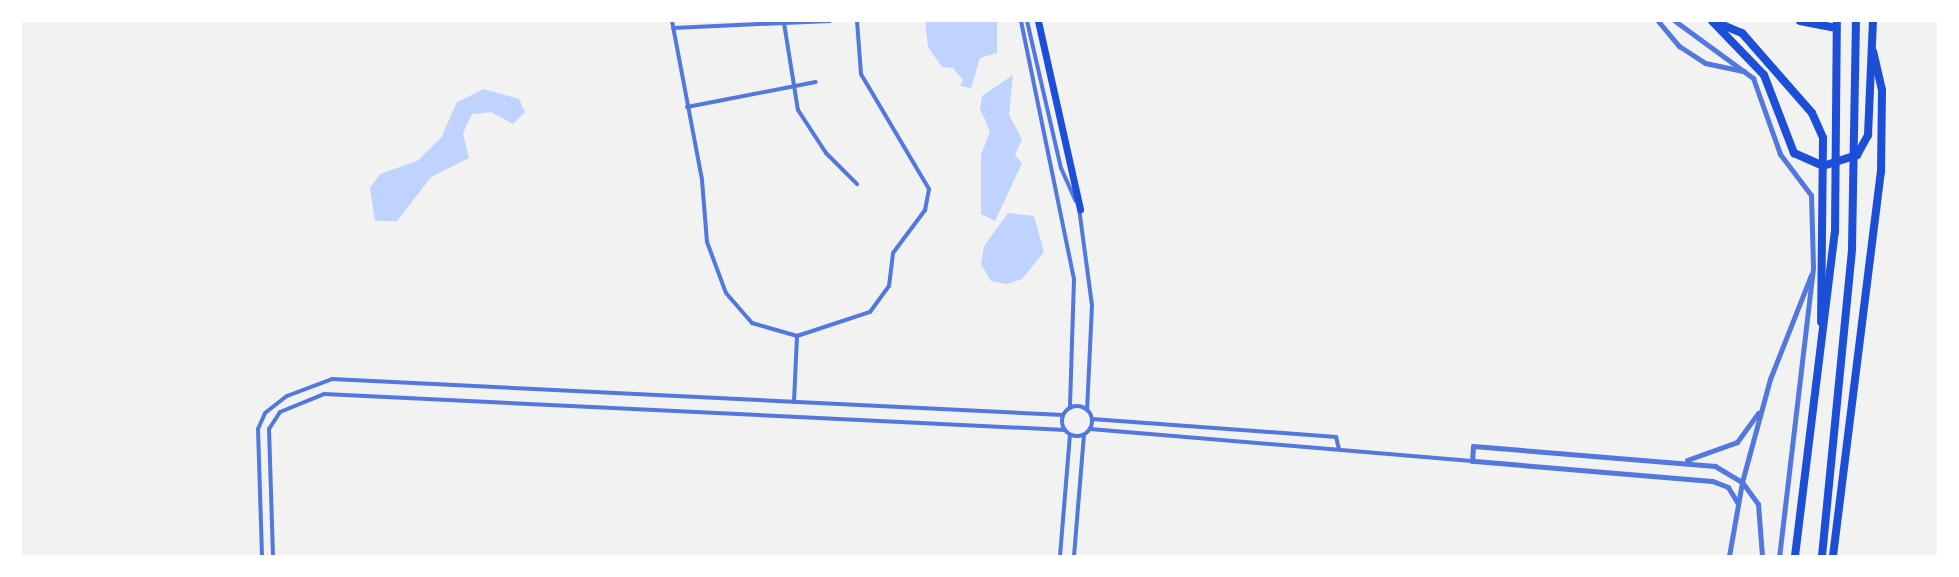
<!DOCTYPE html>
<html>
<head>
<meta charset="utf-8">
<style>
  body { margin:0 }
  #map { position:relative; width:1959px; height:577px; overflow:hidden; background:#f2f2f2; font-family:"Golos Text",sans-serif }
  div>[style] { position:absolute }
  .water>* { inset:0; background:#bfd3fe }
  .minor>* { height:4px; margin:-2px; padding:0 2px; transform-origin:2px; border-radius:2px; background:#5277de }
  .minor>.ring { margin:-2px; padding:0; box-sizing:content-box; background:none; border:4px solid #5277de; border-radius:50% }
  .tertiary>* { height:5px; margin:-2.5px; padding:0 2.5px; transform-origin:2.5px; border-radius:2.5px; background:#5277de }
  .trunk>* { height:7px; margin:-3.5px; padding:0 3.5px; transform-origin:3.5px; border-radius:3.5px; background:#1d4ed8 }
  .motorway>* { height:8px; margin:-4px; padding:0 4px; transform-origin:4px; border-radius:4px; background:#1d4ed8 }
  span { translate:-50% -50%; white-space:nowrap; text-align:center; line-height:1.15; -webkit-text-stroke:5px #fff; paint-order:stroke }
  .frame { position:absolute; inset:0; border:22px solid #fff; pointer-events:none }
</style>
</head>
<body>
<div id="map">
  <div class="water">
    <div style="clip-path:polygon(925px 21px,997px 21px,997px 53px,980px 58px,971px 88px,960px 86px,963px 80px,953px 68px,942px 67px,928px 47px)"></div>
    <div style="clip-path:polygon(1013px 75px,1009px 115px,1022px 139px,1015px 155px,1022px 163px,995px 221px,981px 214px,981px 155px,990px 131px,980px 109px,982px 96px)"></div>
    <div style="clip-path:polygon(484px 89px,519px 99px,525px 112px,513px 124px,491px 112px,472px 114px,463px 133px,469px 158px,431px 177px,397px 221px,375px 221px,370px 188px,380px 174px,417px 161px,441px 138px,457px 102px)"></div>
    <div style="clip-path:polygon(1008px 213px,1034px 216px,1044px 252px,1022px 279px,1007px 284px,991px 281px,981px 264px,984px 246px)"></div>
  </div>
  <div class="minor">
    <div style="left:672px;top:21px;width:162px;rotate:79.3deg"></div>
    <div style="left:702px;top:180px;width:62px;rotate:85.4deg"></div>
    <div style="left:707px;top:242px;width:54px;rotate:69.6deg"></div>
    <div style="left:726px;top:293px;width:40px;rotate:49deg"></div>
    <div style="left:752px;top:323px;width:47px;rotate:16.1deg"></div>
    <div style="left:797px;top:336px;width:77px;rotate:-18.2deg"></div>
    <div style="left:870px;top:312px;width:32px;rotate:-54deg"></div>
    <div style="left:889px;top:286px;width:33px;rotate:-83deg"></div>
    <div style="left:893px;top:253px;width:54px;rotate:-53.3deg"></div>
    <div style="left:925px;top:210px;width:21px;rotate:-79deg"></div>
    <div style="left:929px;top:189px;width:134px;rotate:-120.6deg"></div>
    <div style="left:861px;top:74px;width:53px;rotate:-94.3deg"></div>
    <div style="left:1021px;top:21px;width:263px;rotate:78.4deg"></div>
    <div style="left:1074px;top:279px;width:129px;rotate:91.8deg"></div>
    <div style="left:1027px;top:21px;width:151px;rotate:77deg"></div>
    <div style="left:1061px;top:168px;width:36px;rotate:66deg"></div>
    <div style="left:784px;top:23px;width:88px;rotate:80.9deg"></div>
    <div style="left:798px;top:110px;width:51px;rotate:56.9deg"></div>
    <div style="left:826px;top:153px;width:44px;rotate:45deg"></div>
    <div style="left:673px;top:28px;width:157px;rotate:-2.6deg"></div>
    <div style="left:687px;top:107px;width:131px;rotate:-11deg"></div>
    <div style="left:1079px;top:208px;width:98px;rotate:82.4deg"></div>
    <div style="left:1092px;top:305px;width:105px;rotate:92.7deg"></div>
    <div style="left:794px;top:402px;width:66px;rotate:-87.4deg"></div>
    <div class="ring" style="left:1062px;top:406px;width:26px;height:26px"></div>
    <div style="left:1092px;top:419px;width:245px;rotate:4.2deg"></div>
    <div style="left:1336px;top:437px;width:12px;rotate:76deg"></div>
    <div style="left:1090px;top:429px;width:383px;rotate:4.8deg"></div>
    <div style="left:262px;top:556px;width:127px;rotate:-91.8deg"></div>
    <div style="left:258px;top:429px;width:17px;rotate:-66deg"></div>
    <div style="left:265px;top:413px;width:28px;rotate:-38deg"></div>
    <div style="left:287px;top:396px;width:48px;rotate:-20.7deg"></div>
    <div style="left:332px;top:379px;width:732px;rotate:2.82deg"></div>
    <div style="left:273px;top:556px;width:127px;rotate:-91.8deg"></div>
    <div style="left:269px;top:429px;width:20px;rotate:-57deg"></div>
    <div style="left:280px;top:412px;width:48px;rotate:-22.2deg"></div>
    <div style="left:324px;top:394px;width:742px;rotate:2.78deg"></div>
    <div style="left:1060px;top:556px;width:121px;rotate:-85.3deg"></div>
    <div style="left:1074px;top:556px;width:121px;rotate:-85.3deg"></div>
  </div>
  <div class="tertiary">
    <div style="left:1658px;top:21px;width:33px;rotate:50deg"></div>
    <div style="left:1679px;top:46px;width:31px;rotate:33deg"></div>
    <div style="left:1705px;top:63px;width:40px;rotate:12deg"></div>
    <div style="left:1675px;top:21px;width:97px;rotate:36.2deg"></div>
    <div style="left:1753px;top:78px;width:81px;rotate:70.4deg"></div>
    <div style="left:1780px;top:154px;width:51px;rotate:52.9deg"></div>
    <div style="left:1811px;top:195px;width:73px;rotate:88.4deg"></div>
    <div style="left:1813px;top:268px;width:290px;rotate:96.7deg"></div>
    <div style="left:1687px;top:460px;width:53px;rotate:-19.8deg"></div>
    <div style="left:1737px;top:442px;width:36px;rotate:-54deg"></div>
    <div style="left:1737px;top:502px;width:17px;rotate:-121deg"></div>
    <div style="left:1728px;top:487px;width:17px;rotate:-159deg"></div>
    <div style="left:1712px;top:481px;width:241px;rotate:-175.2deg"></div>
    <div style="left:1472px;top:461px;width:15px;rotate:-86deg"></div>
    <div style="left:1473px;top:446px;width:243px;rotate:4.7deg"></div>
    <div style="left:1715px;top:466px;width:31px;rotate:31deg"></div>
    <div style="left:1742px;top:482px;width:27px;rotate:54deg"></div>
    <div style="left:1758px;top:504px;width:52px;rotate:85.6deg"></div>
    <div style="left:1729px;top:556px;width:75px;rotate:-80deg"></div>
    <div style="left:1742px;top:482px;width:107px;rotate:-74.8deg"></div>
    <div style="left:1770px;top:379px;width:112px;rotate:-68.5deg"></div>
  </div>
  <div class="trunk">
    <div style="left:1038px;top:21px;width:193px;rotate:77.4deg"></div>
  </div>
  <div class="motorway">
    <div style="left:1712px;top:21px;width:75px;rotate:46.1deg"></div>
    <div style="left:1764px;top:75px;width:84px;rotate:69deg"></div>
    <div style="left:1794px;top:153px;width:32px;rotate:24deg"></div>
    <div style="left:1823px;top:166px;width:36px;rotate:-18deg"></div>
    <div style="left:1857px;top:155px;width:23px;rotate:-61deg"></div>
    <div style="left:1868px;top:135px;width:114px;rotate:-87.5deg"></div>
    <div style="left:1800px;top:21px;width:33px;rotate:11deg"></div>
    <div style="left:1718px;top:23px;width:26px;rotate:23deg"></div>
    <div style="left:1742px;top:33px;width:106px;rotate:48.8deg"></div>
    <div style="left:1812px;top:113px;width:27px;rotate:66deg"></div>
    <div style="left:1823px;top:138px;width:184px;rotate:90.6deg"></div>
    <div style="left:1795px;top:556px;width:326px;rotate:-83deg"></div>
    <div style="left:1835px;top:232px;width:211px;rotate:-89.5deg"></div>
    <div style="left:1822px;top:556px;width:309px;rotate:-84.4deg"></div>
    <div style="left:1852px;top:248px;width:227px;rotate:-89deg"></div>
    <div style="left:1833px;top:556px;width:387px;rotate:-82.9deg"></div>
    <div style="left:1881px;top:172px;width:82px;rotate:-89.3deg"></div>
    <div style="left:1882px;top:90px;width:39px;rotate:-103deg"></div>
  </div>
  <div class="frame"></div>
</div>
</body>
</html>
